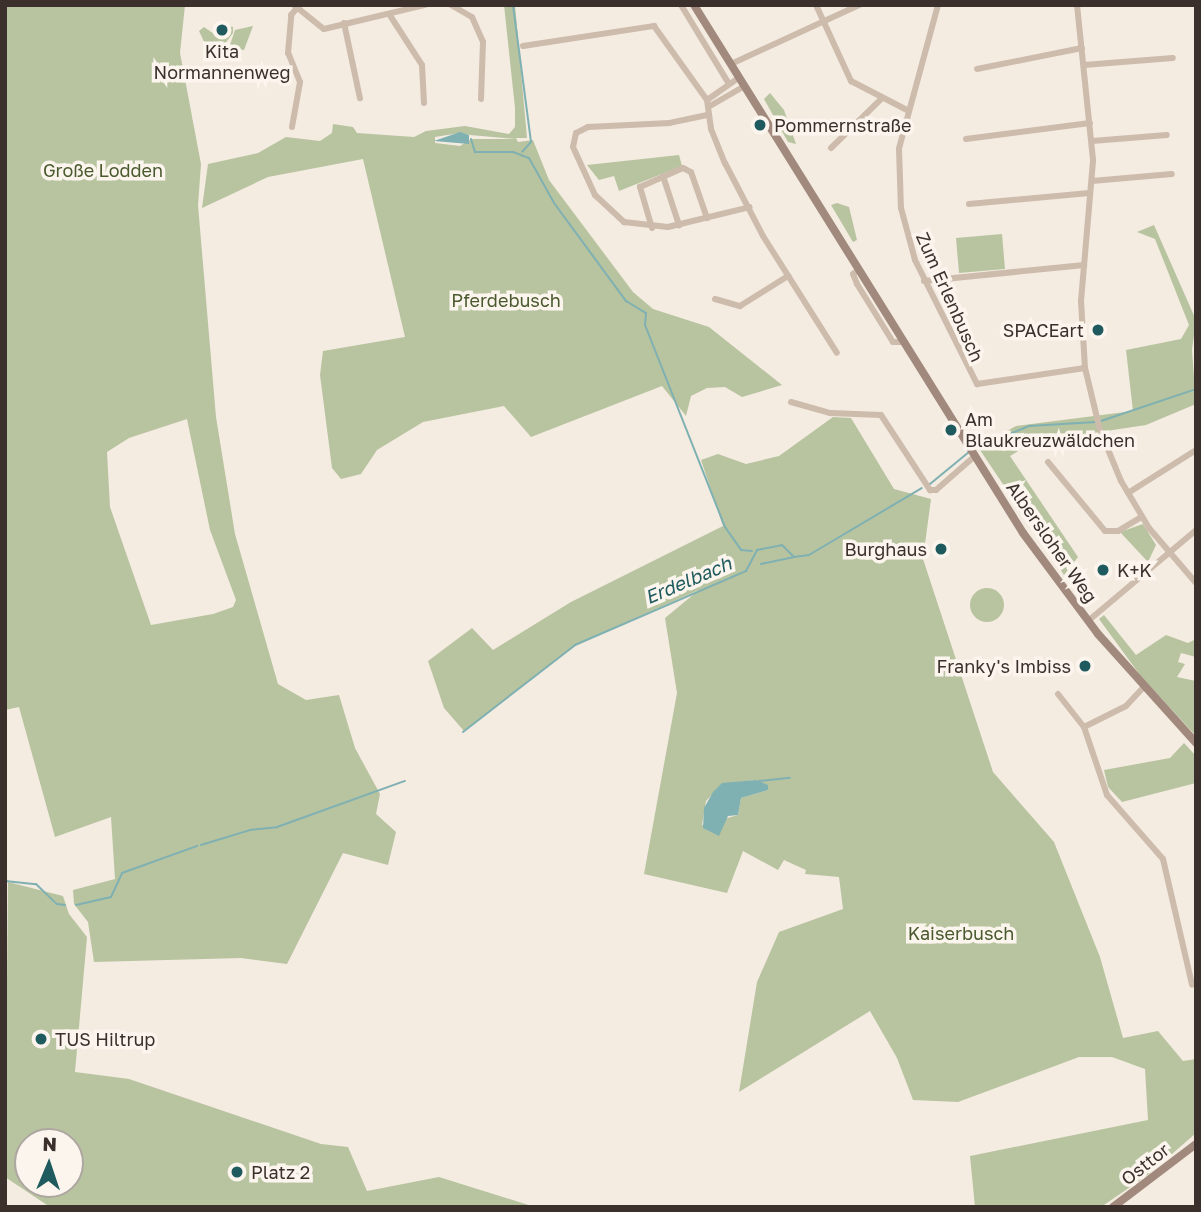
<!DOCTYPE html>
<html>
<head>
<meta charset="utf-8">
<style>
  body { margin:0 }
  #map { position:relative; width:1201px; height:1212px; overflow:hidden; background:#f4ebe1; font-family:"Golos Text",sans-serif }
  div>[style] { position:absolute }
  .green>* { inset:0; background:#b8c4a0 }
  .round { border-radius:50% }
  .water>* { inset:0; background:#7fb0b2 }
  .stream>* { height:2px; margin:-1px; padding:0 1px; transform-origin:1px; border-radius:1px; background:#7fb0b2 }
  .minor>* { height:6px; margin:-3px; padding:0 3px; transform-origin:3px; border-radius:3px; background:#cdbbac }
  .secondary>* { height:8px; margin:-4px; padding:0 4px; transform-origin:4px; border-radius:4px; background:#a18a7d }
  .dots>* { width:19px; height:19px; translate:-50% -50%; box-sizing:border-box; border:4px solid #fbf5ee; border-radius:50% }
  span { translate:-50% -50%; white-space:nowrap; text-align:center; line-height:1.15; -webkit-text-stroke:7px #fbf5ee; paint-order:stroke }
  .poi-label { font-size:18px; color:#3b302b }
  .left { translate:0 -50%; text-align:left }
  .right { translate:-100% -50%; text-align:right }
  .park-label { font-size:18px; color:#4a5a2e }
  .street-label { font-size:18px; color:#3b302b }
  .water-label { font-size:19px; color:#1f5a5e; font-style:italic }
  .frame { position:absolute; inset:0; border:7px solid #3b302b; pointer-events:none }
  .north { position:absolute; left:14px; top:1128px; width:70px; height:70px; box-sizing:border-box; background:#fbf5ee; border:2px solid #aea6a0; border-radius:50%; rotate:2deg; font-size:19px; font-weight:700; line-height:28px; text-align:center; color:#3b302b }
  .north::after { content:''; display:block; margin:auto; width:24px; height:32px; background:#1f5a5e; clip-path:polygon(50% 0,100% 100%,50% 72%,0 100%) }
</style>
</head>
<body>
<div id="map">
  <div class="green">
    <div style="clip-path:polygon(evenodd,5px 5px,185px 5px,180px 53px,201px 164px,198px 205px,216px 417px,235px 534px,278px 684px,306px 700px,339px 695px,355px 748px,380px 794px,376px 814px,396px 832px,388px 865px,343px 853px,287px 964px,241px 958px,94px 962px,88px 922px,74px 904px,73px 890px,115px 879px,111px 817px,55px 837px,19px 707px,5px 710px,5px 5px,187px 419px,210px 530px,236px 600px,233px 607px,213px 614px,151px 625px,110px 507px,107px 452px,129px 438px,187px 419px)"></div>
    <div style="clip-path:polygon(evenodd,504px 5px,515px 5px,527px 138px,516px 138px,518px 142px,533px 140px,549px 180px,633px 292px,653px 309px,709px 327px,782px 385px,742px 397px,725px 387px,707px 388px,691px 396px,686px 416px,662px 386px,531px 437px,504px 406px,423px 422px,377px 450px,361px 474px,341px 479px,332px 468px,320px 375px,323px 351px,405px 337px,363px 159px,268px 177px,202px 208px,208px 164px,258px 153px,286px 137px,320px 141px,332px 133px,333px 124px,353px 127px,357px 133px,414px 137px,426px 131px,465px 126px,509px 134px,515px 127px,515px 108px,504px 5px,460px 133px,470px 135px,516px 139px,471px 139px,460px 146px,435px 143px,435px 137px,460px 133px)"></div>
    <div style="clip-path:polygon(253px 26px,244px 50px,229px 48px,235px 30px)"></div>
    <div style="clip-path:polygon(204px 27px,217px 36px,225px 26px,233px 27px,233px 33px,224px 45px,206px 46px,199px 31px)"></div>
    <div style="clip-path:polygon(770px 93px,784px 110px,796px 144px,788px 142px,764px 99px)"></div>
    <div style="clip-path:polygon(679px 155px,682px 166px,619px 191px,614px 176px,599px 180px,587px 165px)"></div>
    <div style="clip-path:polygon(837px 203px,849px 207px,857px 240px,853px 242px,831px 205px)"></div>
    <div style="clip-path:polygon(1154px 225px,1196px 320px,1192px 350px,1196px 404px,1146px 425px,1033px 442px,1010px 456px,1078px 557px,1064px 575px,978px 447px,1016px 426px,1133px 411px,1126px 350px,1181px 339px,1189px 325px,1155px 239px,1137px 232px)"></div>
    <div style="clip-path:polygon(1002px 234px,1005px 269px,959px 273px,956px 238px)"></div>
    <div style="clip-path:polygon(evenodd,833px 417px,851px 418px,894px 489px,931px 499px,923px 559px,993px 772px,1054px 842px,1100px 957px,1123px 1038px,1158px 1031px,1183px 1061px,1196px 1059px,1196px 1133px,1149px 1174px,1101px 1207px,975px 1207px,970px 1156px,1148px 1120px,1145px 1069px,1112px 1057px,1079px 1057px,958px 1102px,913px 1100px,897px 1058px,870px 1011px,739px 1092px,757px 982px,779px 932px,843px 909px,839px 877px,805px 874px,806px 870px,784px 860px,778px 870px,743px 851px,727px 893px,644px 874px,677px 693px,665px 618px,699px 590px,579px 643px,464px 731px,444px 708px,428px 661px,472px 628px,493px 650px,571px 602px,723px 526px,701px 460px,718px 454px,746px 464px,779px 456px,833px 417px,756px 780px,768px 790px,741px 798px,738px 815px,702px 825px,706px 801px,722px 784px,756px 780px)"></div>
    <div style="clip-path:polygon(1143px 524px,1156px 545px,1148px 562px,1120px 532px)"></div>
    <div class="round" style="left:970px;top:588px;width:34px;height:34px"></div>
    <div style="clip-path:polygon(1104px 615px,1136px 655px,1166px 635px,1188px 643px,1196px 639px,1196px 657px,1181px 653px,1178px 662px,1185px 664px,1177px 677px,1196px 681px,1196px 736px,1140px 675px,1099px 619px)"></div>
    <div style="clip-path:polygon(1184px 743px,1196px 756px,1196px 783px,1122px 802px,1108px 787px,1104px 770px,1170px 758px)"></div>
    <div style="clip-path:polygon(evenodd,8px 882px,63px 896px,69px 914px,87px 937px,75px 1072px,129px 1079px,321px 1144px,348px 1147px,367px 1191px,439px 1177px,535px 1207px,50px 1207px,5px 1177px,8px 882px,28px 1142px,70px 1142px,70px 1184px,28px 1184px,28px 1142px)"></div>
  </div>
  <div class="water">
    <div style="clip-path:polygon(460px 132px,469px 135px,469px 144px,434px 141px)"></div>
    <div style="clip-path:polygon(756px 780px,768px 785px,768px 790px,741px 798px,738px 815px,728px 816px,719px 836px,703px 828px,704px 808px,713px 792px,722px 783px)"></div>
  </div>
  <div class="stream">
    <div style="left:513px;top:5px;width:138px;rotate:82.5deg"></div>
    <div style="left:531px;top:142px;width:13px;rotate:132deg"></div>
    <div style="left:471px;top:139px;width:14px;rotate:73deg"></div>
    <div style="left:475px;top:152px;width:38px"></div>
    <div style="left:513px;top:152px;width:17px;rotate:21deg"></div>
    <div style="left:529px;top:158px;width:51px;rotate:60.9deg"></div>
    <div style="left:554px;top:203px;width:122px;rotate:53.7deg"></div>
    <div style="left:626px;top:301px;width:23px;rotate:31deg"></div>
    <div style="left:646px;top:313px;width:12px;rotate:95deg"></div>
    <div style="left:645px;top:325px;width:217px;rotate:68.4deg"></div>
    <div style="left:725px;top:527px;width:28px;rotate:55deg"></div>
    <div style="left:741px;top:550px;width:11px;rotate:5deg"></div>
    <div style="left:1101px;top:421px;width:100px;rotate:-18.6deg"></div>
    <div style="left:974px;top:449px;width:60px;rotate:-22.7deg"></div>
    <div style="left:1029px;top:426px;width:67px;rotate:-3.4deg"></div>
    <div style="left:930px;top:484px;width:50px;rotate:-39.4deg"></div>
    <div style="left:761px;top:564px;width:34px;rotate:-12deg"></div>
    <div style="left:463px;top:732px;width:142px;rotate:-37.8deg"></div>
    <div style="left:575px;top:645px;width:186px;rotate:-23.4deg"></div>
    <div style="left:746px;top:571px;width:24px;rotate:-62deg"></div>
    <div style="left:757px;top:550px;width:25px;rotate:-11deg"></div>
    <div style="left:782px;top:545px;width:17px;rotate:45deg"></div>
    <div style="left:794px;top:557px;width:15px;rotate:-8deg"></div>
    <div style="left:809px;top:555px;width:131px;rotate:-30.7deg"></div>
    <div style="left:759px;top:781px;width:31px;rotate:-6deg"></div>
    <div style="left:201px;top:845px;width:51px;rotate:-17deg"></div>
    <div style="left:250px;top:830px;width:27px;rotate:-6deg"></div>
    <div style="left:277px;top:827px;width:136px;rotate:-19.8deg"></div>
    <div style="left:5px;top:881px;width:31px;rotate:6deg"></div>
    <div style="left:36px;top:884px;width:29px;rotate:44deg"></div>
    <div style="left:57px;top:904px;width:8px;rotate:7deg"></div>
    <div style="left:76px;top:905px;width:36px;rotate:-13deg"></div>
    <div style="left:111px;top:897px;width:26px;rotate:-65deg"></div>
    <div style="left:122px;top:873px;width:80px;rotate:-19.8deg"></div>
  </div>
  <div class="minor">
    <div style="left:294px;top:5px;width:38px;rotate:39deg"></div>
    <div style="left:324px;top:29px;width:104px;rotate:-13.4deg"></div>
    <div style="left:451px;top:5px;width:24px;rotate:30deg"></div>
    <div style="left:472px;top:17px;width:27px;rotate:66deg"></div>
    <div style="left:483px;top:42px;width:57px;rotate:92deg"></div>
    <div style="left:681px;top:5px;width:92px;rotate:58.7deg"></div>
    <div style="left:816px;top:5px;width:84px;rotate:65.3deg"></div>
    <div style="left:851px;top:81px;width:63px;rotate:27.4deg"></div>
    <div style="left:938px;top:5px;width:149px;rotate:105.2deg"></div>
    <div style="left:899px;top:149px;width:59px;rotate:88.1deg"></div>
    <div style="left:901px;top:208px;width:54px;rotate:74.9deg"></div>
    <div style="left:915px;top:260px;width:139px;rotate:63.4deg"></div>
    <div style="left:977px;top:384px;width:109px;rotate:-8.4deg"></div>
    <div style="left:1077px;top:5px;width:157px;rotate:84.1deg"></div>
    <div style="left:1093px;top:161px;width:141px;rotate:94.9deg"></div>
    <div style="left:1081px;top:301px;width:67px;rotate:86.6deg"></div>
    <div style="left:1085px;top:368px;width:64px;rotate:76.4deg"></div>
    <div style="left:1100px;top:430px;width:55px;rotate:67.6deg"></div>
    <div style="left:1121px;top:481px;width:55px;rotate:59.2deg"></div>
    <div style="left:1149px;top:528px;width:72px;rotate:49.5deg"></div>
    <div style="left:391px;top:17px;width:57px;rotate:57.1deg"></div>
    <div style="left:422px;top:65px;width:38px;rotate:87deg"></div>
    <div style="left:344px;top:23px;width:77px;rotate:78deg"></div>
    <div style="left:523px;top:46px;width:133px;rotate:-8.7deg"></div>
    <div style="left:654px;top:26px;width:91px;rotate:54.4deg"></div>
    <div style="left:731px;top:64px;width:141px;rotate:-24.7deg"></div>
    <div style="left:1084px;top:65px;width:89px;rotate:-4.5deg"></div>
    <div style="left:977px;top:69px;width:107px;rotate:-11.3deg"></div>
    <div style="left:707px;top:100px;width:29px;rotate:82deg"></div>
    <div style="left:711px;top:129px;width:37px;rotate:68deg"></div>
    <div style="left:725px;top:163px;width:82px;rotate:62.5deg"></div>
    <div style="left:763px;top:236px;width:138px;rotate:57.7deg"></div>
    <div style="left:707px;top:100px;width:39px;rotate:-35deg"></div>
    <div style="left:710px;top:106px;width:39px;rotate:-30deg"></div>
    <div style="left:707px;top:115px;width:38px;rotate:168deg"></div>
    <div style="left:670px;top:123px;width:82px;rotate:177.2deg"></div>
    <div style="left:588px;top:127px;width:13px;rotate:153deg"></div>
    <div style="left:576px;top:133px;width:14px;rotate:102deg"></div>
    <div style="left:573px;top:147px;width:53px;rotate:65.4deg"></div>
    <div style="left:595px;top:195px;width:40px;rotate:43deg"></div>
    <div style="left:624px;top:222px;width:44px;rotate:6.5deg"></div>
    <div style="left:668px;top:227px;width:84px;rotate:-13.7deg"></div>
    <div style="left:292px;top:127px;width:46px;rotate:-79.9deg"></div>
    <div style="left:300px;top:82px;width:31px;rotate:-112deg"></div>
    <div style="left:288px;top:53px;width:38px;rotate:-85deg"></div>
    <div style="left:291px;top:15px;width:9px;rotate:-49deg"></div>
    <div style="left:966px;top:139px;width:125px;rotate:-7.4deg"></div>
    <div style="left:1092px;top:141px;width:75px;rotate:-4.6deg"></div>
    <div style="left:831px;top:148px;width:70px;rotate:-44.4deg"></div>
    <div style="left:663px;top:176px;width:52px;rotate:71.9deg"></div>
    <div style="left:1092px;top:181px;width:80px;rotate:-5deg"></div>
    <div style="left:969px;top:204px;width:121px;rotate:-5.2deg"></div>
    <div style="left:652px;top:228px;width:43px;rotate:-106.3deg"></div>
    <div style="left:640px;top:187px;width:47px;rotate:-23.8deg"></div>
    <div style="left:683px;top:168px;width:9px;rotate:27deg"></div>
    <div style="left:691px;top:172px;width:49px;rotate:70.8deg"></div>
    <div style="left:858px;top:270px;width:6px;rotate:141deg"></div>
    <div style="left:853px;top:274px;width:11px;rotate:68deg"></div>
    <div style="left:857px;top:284px;width:68px;rotate:58.2deg"></div>
    <div style="left:893px;top:342px;width:11px"></div>
    <div style="left:924px;top:281px;width:161px;rotate:-5.7deg"></div>
    <div style="left:715px;top:299px;width:26px;rotate:16deg"></div>
    <div style="left:740px;top:306px;width:57px;rotate:-32deg"></div>
    <div style="left:791px;top:402px;width:41px;rotate:15.8deg"></div>
    <div style="left:830px;top:413px;width:51px;rotate:2.2deg"></div>
    <div style="left:881px;top:415px;width:90px;rotate:56.8deg"></div>
    <div style="left:930px;top:490px;width:6px"></div>
    <div style="left:936px;top:490px;width:52px;rotate:-41.1deg"></div>
    <div style="left:1048px;top:462px;width:89px;rotate:50.4deg"></div>
    <div style="left:1105px;top:531px;width:13px"></div>
    <div style="left:1118px;top:531px;width:27px;rotate:-31deg"></div>
    <div style="left:1128px;top:493px;width:80px;rotate:-32.3deg"></div>
    <div style="left:1088px;top:621px;width:141px;rotate:-40.1deg"></div>
    <div style="left:1058px;top:694px;width:42px;rotate:51.8deg"></div>
    <div style="left:1084px;top:727px;width:47px;rotate:-26.6deg"></div>
    <div style="left:1126px;top:706px;width:26px;rotate:-47deg"></div>
    <div style="left:1084px;top:727px;width:72px;rotate:71.3deg"></div>
    <div style="left:1107px;top:795px;width:85px;rotate:48.8deg"></div>
    <div style="left:1163px;top:859px;width:129px;rotate:77deg"></div>
  </div>
  <div class="secondary">
    <div style="left:694px;top:5px;width:622px;rotate:58.07deg"></div>
    <div style="left:1023px;top:533px;width:126px;rotate:53.4deg"></div>
    <div style="left:1098px;top:634px;width:147px;rotate:48deg"></div>
    <div style="left:1113px;top:1207px;width:104px;rotate:-37.2deg"></div>
  </div>
  <div class="dots">
    <div style="left:222px;top:30px;background:#1f5a5e"></div>
    <div style="left:760px;top:125px;background:#1f5a5e"></div>
    <div style="left:1098px;top:330px;background:#1f5a5e"></div>
    <div style="left:951px;top:430px;background:#1f5a5e"></div>
    <div style="left:941px;top:549px;background:#1f5a5e"></div>
    <div style="left:1103px;top:570px;background:#1f5a5e"></div>
    <div style="left:1085px;top:666px;background:#1f5a5e"></div>
    <div style="left:41px;top:1039px;background:#1f5a5e"></div>
    <div style="left:237px;top:1172px;background:#1f5a5e"></div>
  </div>
  <div class="poi-label">
    <span style="left:222px;top:62px">Kita<br>Normannenweg</span>
    <span class="left" style="left:774px;top:125px">Pommernstraße</span>
    <span class="right" style="left:1084px;top:330px">SPACEart</span>
    <span class="left" style="left:965px;top:430px">Am<br>Blaukreuzwäldchen</span>
    <span class="right" style="left:927px;top:549px">Burghaus</span>
    <span class="left" style="left:1117px;top:570px">K+K</span>
    <span class="right" style="left:1071px;top:666px">Franky's Imbiss</span>
    <span class="left" style="left:55px;top:1039px">TUS Hiltrup</span>
    <span class="left" style="left:251px;top:1172px">Platz 2</span>
  </div>
  <div class="park-label">
    <span style="left:103px;top:170px">Große Lodden</span>
    <span style="left:506px;top:300px">Pferdebusch</span>
    <span style="left:961px;top:933px">Kaiserbusch</span>
  </div>
  <div class="street-label">
    <span style="left:950px;top:297px;rotate:66deg">Zum Erlenbusch</span>
    <span style="left:1052px;top:542px;rotate:55deg">Albersloher Weg</span>
    <span style="left:1145px;top:1164px;rotate:-38deg">Osttor</span>
  </div>
  <div class="water-label">
    <span style="left:688px;top:580px;rotate:-23deg">Erdelbach</span>
  </div>
  <div class="frame"></div>
  <div class="north">N</div>
</div>
</body>
</html>
